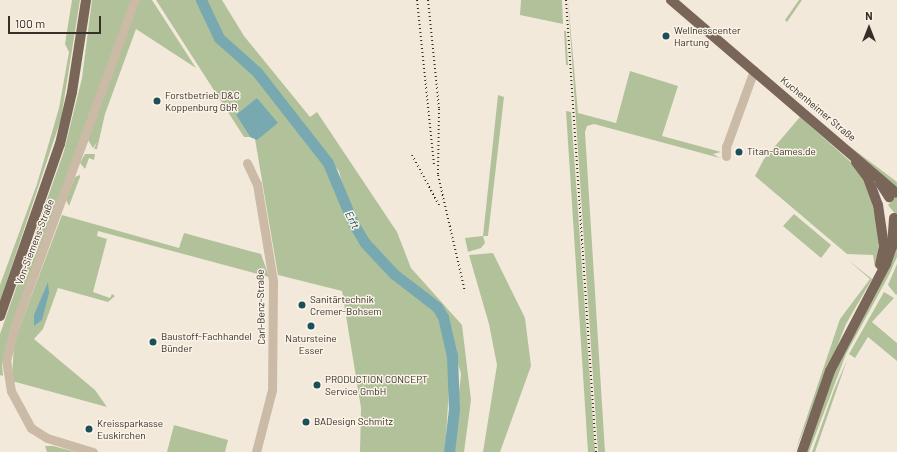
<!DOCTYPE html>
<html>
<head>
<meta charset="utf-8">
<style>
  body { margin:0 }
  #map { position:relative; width:897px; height:452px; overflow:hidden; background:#f3e9da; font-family:Barlow,sans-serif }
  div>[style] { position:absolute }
  .green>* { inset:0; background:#b1c29a }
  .water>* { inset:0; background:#78a9b1 }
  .river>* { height:11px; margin:-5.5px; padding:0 5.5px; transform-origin:5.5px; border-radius:5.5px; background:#78a9b1 }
  .minor>* { height:9px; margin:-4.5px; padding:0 4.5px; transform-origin:4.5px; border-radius:4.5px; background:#cbbaa6 }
  .major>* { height:10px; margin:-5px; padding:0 5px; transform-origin:5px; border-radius:5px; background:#796658 }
  .rail>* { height:2px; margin-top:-1px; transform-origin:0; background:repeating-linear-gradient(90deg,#372e27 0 1px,transparent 0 4px) }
  .dots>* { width:11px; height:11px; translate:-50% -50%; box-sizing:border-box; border:2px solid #faf3e7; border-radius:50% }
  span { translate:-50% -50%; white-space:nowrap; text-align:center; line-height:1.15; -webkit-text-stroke:3px #faf3e7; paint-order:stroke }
  .poi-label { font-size:10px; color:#372e27 }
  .left { translate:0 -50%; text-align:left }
  .street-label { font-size:10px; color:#372e27 }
  .water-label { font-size:11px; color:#1b505a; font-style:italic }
  .north { position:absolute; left:849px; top:8px; width:40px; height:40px; -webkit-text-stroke:3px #faf3e7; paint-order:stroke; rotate:0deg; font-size:11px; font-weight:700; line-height:16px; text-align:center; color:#372e27 }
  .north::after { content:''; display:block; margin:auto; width:14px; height:18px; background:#372e27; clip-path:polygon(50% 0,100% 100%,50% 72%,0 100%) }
  .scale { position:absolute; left:8px; top:16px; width:93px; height:18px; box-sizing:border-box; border:2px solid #372e27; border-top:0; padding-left:5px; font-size:12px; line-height:14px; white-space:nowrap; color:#372e27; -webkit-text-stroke:3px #faf3e7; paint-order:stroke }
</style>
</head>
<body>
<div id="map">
  <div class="green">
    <div style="clip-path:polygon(72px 0,80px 0,61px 119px,0 301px,0 285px,37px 184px,59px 108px,69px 52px,65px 44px)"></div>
    <div style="clip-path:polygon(92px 0,132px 0,2px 363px,3px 376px,0 375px,0 334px,64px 151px,82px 78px)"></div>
    <div style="clip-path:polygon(139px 0,152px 0,196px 68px,136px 29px,105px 114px,97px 149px,94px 149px,97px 142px,93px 148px,88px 140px)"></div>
    <div style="clip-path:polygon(156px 0,197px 0,223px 46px,255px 75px,329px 165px,345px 212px,362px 243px,392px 275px,436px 309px,447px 334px,451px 357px,445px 452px,360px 452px,361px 408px,342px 291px,278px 275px,255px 139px,278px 123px,236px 115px,250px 137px,244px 137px)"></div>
    <div style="clip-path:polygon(205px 0,222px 0,244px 36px,310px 117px,317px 112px,397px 232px,411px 268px,462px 325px,471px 400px,464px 452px,453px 452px,461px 374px,445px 316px,435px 301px,416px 290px,366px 242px,348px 206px,339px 171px,258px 70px,220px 33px)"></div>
    <div style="clip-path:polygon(521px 0,562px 0,563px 24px,520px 15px)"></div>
    <div style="clip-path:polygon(568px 0,578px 113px,616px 123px,630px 71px,678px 86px,662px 136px,721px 152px,713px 154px,720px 158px,594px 124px,587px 126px,585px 132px,605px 452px,598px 452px)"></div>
    <div style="clip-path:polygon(799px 0,802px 0,787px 22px,785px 20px)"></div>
    <div style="clip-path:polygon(564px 31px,566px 31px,568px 65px,566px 65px)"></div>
    <div style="clip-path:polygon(498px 95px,504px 97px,488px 236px,483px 236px,485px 243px,481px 248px,468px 252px,465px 238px,483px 236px)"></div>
    <div style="clip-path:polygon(566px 111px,571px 112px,595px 452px,588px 452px)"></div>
    <div style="clip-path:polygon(800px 117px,853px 164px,868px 187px,880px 236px,875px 268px,873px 255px,847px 254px,755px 176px,764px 159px)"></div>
    <div style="clip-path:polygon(849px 146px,897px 182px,897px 188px,891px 185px)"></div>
    <div style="clip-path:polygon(85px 154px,95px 154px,94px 160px,89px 158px,85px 169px,80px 163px)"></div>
    <div style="clip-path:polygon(80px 175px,80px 177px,69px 206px,66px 200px,75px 177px)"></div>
    <div style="clip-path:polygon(897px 195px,897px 216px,888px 205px)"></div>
    <div style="clip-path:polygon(794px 214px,831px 245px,821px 258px,783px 226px)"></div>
    <div style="clip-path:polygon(62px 215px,179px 248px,184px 233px,261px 254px,269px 277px,98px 231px,97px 236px,107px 239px,93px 292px,110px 298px,112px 294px,115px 296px,108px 302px,58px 288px,43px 329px,34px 339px,95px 390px,107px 407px,12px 381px,14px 342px)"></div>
    <div style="clip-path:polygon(897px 246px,897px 257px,889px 275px,846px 354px,809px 452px,805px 452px,834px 371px)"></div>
    <div style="clip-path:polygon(493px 253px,525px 318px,531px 366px,500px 452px,483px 452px,497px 365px,489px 324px,469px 255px)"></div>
    <div style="clip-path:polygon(848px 260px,872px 279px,846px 324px,795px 452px,840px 319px,870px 279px)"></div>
    <div style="clip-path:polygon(897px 264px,897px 294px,896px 295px,888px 285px)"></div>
    <div style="clip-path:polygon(884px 292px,894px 298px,872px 322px,897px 343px,897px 361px,868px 337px,855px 358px,849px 354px)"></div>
    <div style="clip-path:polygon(847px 360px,815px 452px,812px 452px,834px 390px)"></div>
    <div style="clip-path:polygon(174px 425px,228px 440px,225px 452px,167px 452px)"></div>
    <div style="clip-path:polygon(45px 446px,53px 446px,76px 452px,47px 452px)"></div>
  </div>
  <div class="water">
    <div style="clip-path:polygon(257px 98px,278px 123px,257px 140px,250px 137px,236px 115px)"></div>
    <div style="clip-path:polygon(48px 282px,49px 293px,42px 320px,34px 326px,34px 315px)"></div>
  </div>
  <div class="river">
    <div style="left:201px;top:0;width:42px;rotate:64.7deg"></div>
    <div style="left:219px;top:38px;width:51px;rotate:41.8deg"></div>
    <div style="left:257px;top:72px;width:115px;rotate:52deg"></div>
    <div style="left:328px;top:163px;width:65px;rotate:67.4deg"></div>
    <div style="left:353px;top:223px;width:23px;rotate:59deg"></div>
    <div style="left:365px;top:243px;width:42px;rotate:46.9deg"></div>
    <div style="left:394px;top:274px;width:54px;rotate:37.5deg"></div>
    <div style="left:437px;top:307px;width:12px;rotate:59deg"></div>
    <div style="left:443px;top:317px;width:39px;rotate:77deg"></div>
    <div style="left:452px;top:355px;width:54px;rotate:87.9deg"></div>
    <div style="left:454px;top:409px;width:43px;rotate:96.6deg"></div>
  </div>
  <div class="minor">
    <div style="left:726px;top:156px;width:9px;rotate:-90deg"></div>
    <div style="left:726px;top:147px;width:82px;rotate:-70deg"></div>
    <div style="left:247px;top:163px;width:23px;rotate:65deg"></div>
    <div style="left:257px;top:184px;width:98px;rotate:80.6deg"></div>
    <div style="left:273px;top:281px;width:109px;rotate:90.5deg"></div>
    <div style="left:272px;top:390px;width:64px;rotate:104.5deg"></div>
    <div style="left:93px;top:452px;width:48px;rotate:-163.1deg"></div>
    <div style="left:47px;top:438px;width:19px;rotate:-148deg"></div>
    <div style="left:31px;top:428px;width:42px;rotate:-118.4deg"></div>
    <div style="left:11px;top:391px;width:30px;rotate:-99deg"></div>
    <div style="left:6px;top:361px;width:34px;rotate:-76deg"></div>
    <div style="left:14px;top:328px;width:350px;rotate:-69.8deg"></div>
  </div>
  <div class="major">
    <div style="left:671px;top:0;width:296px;rotate:40.6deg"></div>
    <div style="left:856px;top:162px;width:20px;rotate:53deg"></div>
    <div style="left:868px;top:178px;width:29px;rotate:70deg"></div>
    <div style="left:878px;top:205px;width:41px;rotate:81.7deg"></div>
    <div style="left:884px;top:246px;width:19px;rotate:102deg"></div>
    <div style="left:880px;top:183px;width:17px;rotate:57deg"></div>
    <div style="left:0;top:316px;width:182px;rotate:-70.8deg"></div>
    <div style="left:60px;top:144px;width:53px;rotate:-77deg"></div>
    <div style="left:72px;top:92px;width:93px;rotate:-81.3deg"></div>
    <div style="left:802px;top:452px;width:86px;rotate:-70.9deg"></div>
    <div style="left:830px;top:371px;width:121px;rotate:-62.4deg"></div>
    <div style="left:886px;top:264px;width:18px;rotate:-71deg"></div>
    <div style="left:892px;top:247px;width:29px;rotate:-86deg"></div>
  </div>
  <div class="rail">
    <div style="left:417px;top:0;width:166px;rotate:84.1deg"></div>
    <div style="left:428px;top:0;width:110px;rotate:84.2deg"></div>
    <div style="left:439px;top:109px;width:66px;rotate:90.9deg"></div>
    <div style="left:438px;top:175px;width:120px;rotate:77deg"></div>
    <div style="left:566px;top:0;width:453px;rotate:86.2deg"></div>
    <div style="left:412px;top:155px;width:59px;rotate:61.7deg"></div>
  </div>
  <div class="dots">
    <div style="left:666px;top:36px;background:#1b505a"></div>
    <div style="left:157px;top:101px;background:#1b505a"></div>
    <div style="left:739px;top:152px;background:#1b505a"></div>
    <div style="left:302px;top:305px;background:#1b505a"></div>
    <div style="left:311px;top:326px;background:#1b505a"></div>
    <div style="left:153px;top:342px;background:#1b505a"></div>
    <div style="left:317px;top:385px;background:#1b505a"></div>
    <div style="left:306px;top:422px;background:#1b505a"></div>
    <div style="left:89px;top:429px;background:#1b505a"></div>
  </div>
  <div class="poi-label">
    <span class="left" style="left:674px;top:36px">Wellnesscenter<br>Hartung</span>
    <span class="left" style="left:165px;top:101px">Forstbetrieb D&amp;C<br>Koppenburg GbR</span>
    <span class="left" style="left:747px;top:152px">Titan-Games.de</span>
    <span class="left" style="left:310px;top:305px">Sanitärtechnik<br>Cremer-Bohsem</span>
    <span class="left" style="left:161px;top:342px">Baustoff-Fachhandel<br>Bünder</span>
    <span style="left:311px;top:344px">Natursteine<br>Esser</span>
    <span class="left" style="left:325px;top:385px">PRODUCTION CONCEPT<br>Service GmbH</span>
    <span class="left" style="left:314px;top:422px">BADesign Schmitz</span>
    <span class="left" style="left:97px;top:429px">Kreissparkasse<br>Euskirchen</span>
  </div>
  <div class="street-label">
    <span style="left:818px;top:109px;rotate:40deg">Kuchenheimer Straße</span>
    <span style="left:35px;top:242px;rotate:-69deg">Von-Siemens-Straße</span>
    <span style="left:261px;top:307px;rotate:-91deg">Carl-Benz-Straße</span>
  </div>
  <div class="water-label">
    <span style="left:352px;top:220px;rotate:64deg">Erft</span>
  </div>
  <div class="north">N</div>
  <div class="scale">100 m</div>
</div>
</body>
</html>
